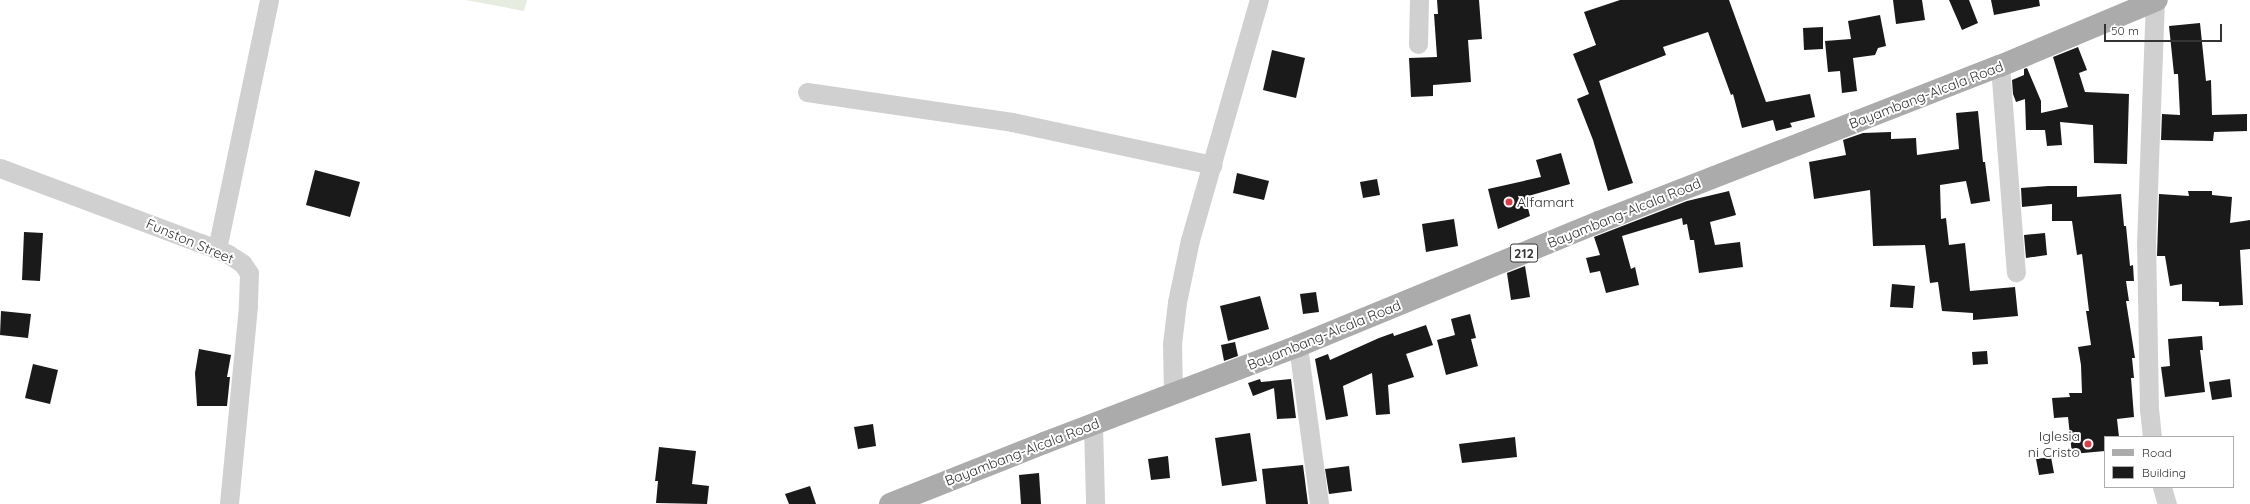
<!DOCTYPE html>
<html>
<head>
<meta charset="utf-8">
<style>
  body { margin:0 }
  #map { position:relative; width:2250px; height:504px; overflow:hidden; background:#fff; font-family:Quicksand,sans-serif }
  div>[style] { position:absolute }
  .green>* { inset:0; background:#e6ecdf }
  .building>* { inset:0; background:#1a1a1a }
  .street>* { height:19px; margin:-9.5px; padding:0 9.5px; transform-origin:9.5px; border-radius:9.5px; background:#d0d0d0 }
  .primary>* { height:22px; margin:-11px; padding:0 11px; transform-origin:11px; border-radius:11px; background:#ababab }
  .dots>* { width:11px; height:11px; translate:-50% -50%; box-sizing:border-box; border:2px solid #fff; border-radius:50% }
  span { translate:-50% -50%; white-space:nowrap; text-align:center; line-height:1.15; -webkit-text-stroke:4px #fff; paint-order:stroke }
  .shield-label span { padding:1px 3px; background:#fff; border:1px solid; border-radius:3px; -webkit-text-stroke-width:0 }
  .shield-label { font-size:13px; color:#333; font-weight:700 }
  .street-label { font-size:14px; color:#333 }
  .poi-label { font-size:14px; color:#333 }
  .left { translate:0 -50%; text-align:left }
  .right { translate:-100% -50%; text-align:right }
  .legend { position:absolute; left:2104px; top:436px; width:130px; height:52px; box-sizing:border-box; background:#fff; border:1px solid #adadad; margin:0; padding:5px 7px; list-style:none; font-size:12px; color:#333 }
  .legend li { display:flex; align-items:center; gap:8px; height:20px }
  .legend b { width:20px; border:1px solid #adadad }
  .scale { position:absolute; left:2104px; top:24px; width:118px; height:18px; box-sizing:border-box; border:2px solid #333; border-top:0; padding-left:5px; font-size:12px; line-height:14px; white-space:nowrap; color:#333; -webkit-text-stroke:3px #fff; paint-order:stroke }
</style>
</head>
<body>
<div id="map">
  <div class="green">
    <div style="clip-path:polygon(466px 0,527px 0,524px 11px)"></div>
  </div>
  <div class="building">
    <div style="clip-path:polygon(1437px 0,1479px 0,1482px 39px,1468px 40px,1471px 82px,1433px 85px,1433px 96px,1411px 97px,1409px 58px,1437px 57px,1434px 14px,1438px 14px)"></div>
    <div style="clip-path:polygon(1620px 0,1729px 0,1766px 102px,1810px 94px,1815px 117px,1790px 123px,1792px 127px,1776px 131px,1773px 120px,1742px 128px,1733px 94px,1731px 95px,1708px 32px,1663px 47px,1666px 55px,1599px 81px,1633px 183px,1608px 191px,1593px 140px,1577px 99px,1589px 94px,1573px 54px,1596px 45px,1584px 12px)"></div>
    <div style="clip-path:polygon(1893px 0,1922px 0,1925px 20px,1896px 24px)"></div>
    <div style="clip-path:polygon(1949px 0,1969px 0,1978px 23px,1962px 30px)"></div>
    <div style="clip-path:polygon(1991px 0,2039px 0,2040px 6px,1994px 15px)"></div>
    <div style="clip-path:polygon(1880px 15px,1886px 46px,1878px 48px,1875px 55px,1853px 58px,1857px 91px,1842px 93px,1840px 71px,1828px 72px,1825px 41px,1851px 39px,1848px 21px)"></div>
    <div style="clip-path:polygon(2200px 23px,2206px 81px,2211px 80px,2212px 115px,2247px 114px,2247px 131px,2214px 132px,2213px 141px,2161px 140px,2162px 114px,2180px 115px,2178px 74px,2174px 74px,2169px 26px)"></div>
    <div style="clip-path:polygon(1823px 27px,1823px 49px,1804px 50px,1803px 28px)"></div>
    <div style="clip-path:polygon(2078px 47px,2087px 70px,2079px 73px,2085px 92px,2129px 94px,2127px 164px,2094px 163px,2093px 125px,2060px 122px,2062px 145px,2047px 146px,2045px 130px,2026px 130px,2025px 99px,2016px 102px,2013px 94px,2012px 80px,2024px 75px,2024px 69px,2027px 68px,2041px 101px,2041px 113px,2068px 107px,2053px 57px)"></div>
    <div style="clip-path:polygon(1272px 50px,1305px 58px,1296px 98px,1263px 90px)"></div>
    <div style="clip-path:polygon(1978px 111px,1983px 162px,1985px 162px,1990px 201px,1971px 204px,1966px 181px,1940px 185px,1941px 219px,1946px 218px,1949px 245px,1965px 243px,1970px 291px,2015px 287px,2018px 316px,1973px 320px,1973px 313px,1942px 311px,1938px 282px,1930px 283px,1925px 245px,1873px 246px,1870px 190px,1814px 199px,1809px 162px,1846px 155px,1843px 140px,1863px 133px,1891px 132px,1891px 139px,1916px 138px,1917px 155px,1959px 149px,1956px 113px)"></div>
    <div style="clip-path:polygon(1561px 153px,1570px 184px,1525px 197px,1530px 216px,1498px 229px,1488px 189px,1541px 177px,1536px 160px)"></div>
    <div style="clip-path:polygon(315px 170px,360px 182px,350px 217px,306px 205px)"></div>
    <div style="clip-path:polygon(1237px 173px,1269px 181px,1264px 200px,1233px 193px)"></div>
    <div style="clip-path:polygon(1377px 179px,1380px 195px,1363px 198px,1360px 182px)"></div>
    <div style="clip-path:polygon(2048px 186px,2077px 186px,2077px 197px,2121px 194px,2124px 226px,2126px 226px,2130px 266px,2133px 265px,2134px 281px,2126px 281px,2129px 301px,2126px 301px,2135px 358px,2132px 358px,2134px 378px,2131px 378px,2134px 417px,2117px 419px,2119px 437px,2105px 437px,2105px 451px,2072px 454px,2068px 417px,2054px 418px,2052px 398px,2070px 397px,2069px 393px,2082px 393px,2081px 365px,2078px 347px,2091px 345px,2086px 311px,2089px 311px,2082px 254px,2077px 255px,2072px 221px,2052px 221px,2052px 204px,2022px 207px,2021px 188px)"></div>
    <div style="clip-path:polygon(1729px 191px,1736px 215px,1710px 222px,1715px 245px,1740px 242px,1743px 267px,1699px 273px,1694px 240px,1690px 240px,1687px 224px,1683px 225px,1682px 218px,1622px 236px,1631px 269px,1635px 267px,1639px 285px,1606px 293px,1600px 271px,1590px 273px,1586px 258px,1600px 255px,1594px 237px,1687px 201px)"></div>
    <div style="clip-path:polygon(2188px 191px,2212px 191px,2212px 195px,2232px 197px,2230px 223px,2250px 220px,2250px 249px,2240px 250px,2243px 305px,2219px 306px,2219px 302px,2182px 301px,2182px 284px,2170px 286px,2165px 256px,2157px 256px,2159px 194px,2189px 196px)"></div>
    <div style="clip-path:polygon(1454px 219px,1458px 246px,1426px 252px,1422px 224px)"></div>
    <div style="clip-path:polygon(24px 232px,43px 233px,40px 281px,22px 280px)"></div>
    <div style="clip-path:polygon(2045px 233px,2047px 255px,2026px 258px,2024px 235px)"></div>
    <div style="clip-path:polygon(1525px 266px,1530px 297px,1511px 300px,1507px 273px)"></div>
    <div style="clip-path:polygon(1892px 284px,1915px 286px,1913px 308px,1890px 307px)"></div>
    <div style="clip-path:polygon(1316px 292px,1319px 312px,1303px 314px,1300px 294px)"></div>
    <div style="clip-path:polygon(1260px 296px,1269px 329px,1228px 341px,1220px 306px)"></div>
    <div style="clip-path:polygon(1px 311px,31px 314px,28px 338px,0 335px)"></div>
    <div style="clip-path:polygon(1470px 314px,1476px 338px,1471px 339px,1478px 366px,1446px 375px,1437px 340px,1455px 335px,1451px 319px)"></div>
    <div style="clip-path:polygon(1426px 325px,1433px 345px,1406px 354px,1414px 377px,1388px 385px,1390px 414px,1376px 415px,1372px 373px,1343px 386px,1348px 416px,1326px 420px,1315px 359px,1328px 354px,1330px 360px,1379px 338px,1393px 333px,1394px 336px)"></div>
    <div style="clip-path:polygon(2202px 336px,2203px 350px,2200px 350px,2205px 392px,2165px 397px,2161px 367px,2170px 366px,2168px 339px)"></div>
    <div style="clip-path:polygon(1235px 342px,1238px 356px,1224px 361px,1221px 345px)"></div>
    <div style="clip-path:polygon(199px 349px,231px 355px,227px 377px,230px 377px,227px 406px,197px 406px,195px 373px)"></div>
    <div style="clip-path:polygon(1987px 351px,1988px 364px,1973px 365px,1972px 352px)"></div>
    <div style="clip-path:polygon(33px 364px,58px 370px,50px 404px,25px 398px)"></div>
    <div style="clip-path:polygon(1260px 379px,1261px 382px,1291px 379px,1296px 418px,1277px 419px,1274px 388px,1253px 396px,1248px 383px)"></div>
    <div style="clip-path:polygon(2230px 379px,2232px 397px,2212px 400px,2209px 382px)"></div>
    <div style="clip-path:polygon(873px 424px,876px 446px,858px 449px,854px 427px)"></div>
    <div style="clip-path:polygon(1250px 433px,1257px 481px,1222px 486px,1215px 438px)"></div>
    <div style="clip-path:polygon(1515px 437px,1517px 457px,1462px 463px,1459px 444px)"></div>
    <div style="clip-path:polygon(659px 447px,696px 451px,692px 484px,709px 486px,707px 504px,656px 503px,658px 481px,655px 481px)"></div>
    <div style="clip-path:polygon(1168px 456px,1170px 478px,1151px 480px,1148px 459px)"></div>
    <div style="clip-path:polygon(2051px 457px,2054px 473px,2039px 475px,2036px 459px)"></div>
    <div style="clip-path:polygon(1303px 465px,1308px 504px,1266px 504px,1262px 469px)"></div>
    <div style="clip-path:polygon(1349px 466px,1352px 491px,1329px 494px,1325px 469px)"></div>
    <div style="clip-path:polygon(1039px 473px,1041px 504px,1021px 504px,1019px 475px)"></div>
    <div style="clip-path:polygon(810px 486px,816px 504px,789px 504px,785px 494px)"></div>
  </div>
  <div class="street">
    <div style="left:1418px;top:44px;width:44px;rotate:-88.7deg"></div>
    <div style="left:2000px;top:66px;width:207px;rotate:85.6deg"></div>
    <div style="left:807px;top:92px;width:207px;rotate:8.3deg"></div>
    <div style="left:1012px;top:122px;width:205px;rotate:12.1deg"></div>
    <div style="left:0;top:168px;width:215px;rotate:20.5deg"></div>
    <div style="left:201px;top:243px;width:29px;rotate:22deg"></div>
    <div style="left:228px;top:254px;width:17px;rotate:33deg"></div>
    <div style="left:242px;top:263px;width:12px;rotate:55deg"></div>
    <div style="left:249px;top:273px;width:33px;rotate:92deg"></div>
    <div style="left:248px;top:306px;width:199px;rotate:95.5deg"></div>
    <div style="left:217px;top:249px;width:254px;rotate:-78.2deg"></div>
    <div style="left:1298px;top:346px;width:159px;rotate:82.4deg"></div>
    <div style="left:1173px;top:394px;width:50px;rotate:-91.1deg"></div>
    <div style="left:1172px;top:344px;width:42px;rotate:-83.2deg"></div>
    <div style="left:1177px;top:302px;width:63px;rotate:-78.2deg"></div>
    <div style="left:1190px;top:240px;width:250px;rotate:-74deg"></div>
    <div style="left:1093px;top:425px;width:79px;rotate:88.5deg"></div>
    <div style="left:2152px;top:437px;width:27px;rotate:-96deg"></div>
    <div style="left:2149px;top:410px;width:166px;rotate:-91deg"></div>
    <div style="left:2146px;top:244px;width:243px;rotate:-87.9deg"></div>
    <div style="left:2162px;top:487px;width:18px;rotate:74deg"></div>
  </div>
  <div class="primary">
    <div style="left:890px;top:504px;width:166px;rotate:-21.6deg"></div>
    <div style="left:1044px;top:443px;width:272px;rotate:-20.9deg"></div>
    <div style="left:1298px;top:346px;width:326px;rotate:-22.4deg"></div>
    <div style="left:1599px;top:222px;width:430px;rotate:-21.3deg"></div>
    <div style="left:2000px;top:66px;width:170px;rotate:-22.8deg"></div>
  </div>
  <div class="dots">
    <div style="left:1509px;top:202px;background:#e63946"></div>
    <div style="left:2088px;top:444px;background:#e63946"></div>
  </div>
  <div class="shield-label">
    <span style="left:1524px;top:253px">212</span>
  </div>
  <div class="street-label">
    <span style="left:1926px;top:95px;rotate:-21deg">Bayambang-Alcala Road</span>
    <span style="left:1624px;top:213px;rotate:-22deg">Bayambang-Alcala Road</span>
    <span style="left:190px;top:241px;rotate:23deg">Funston Street</span>
    <span style="left:1324px;top:335px;rotate:-22deg">Bayambang-Alcala Road</span>
    <span style="left:1022px;top:452px;rotate:-21deg">Bayambang-Alcala Road</span>
  </div>
  <div class="poi-label">
    <span class="left" style="left:1517px;top:202px">Alfamart</span>
    <span class="right" style="left:2080px;top:444px">Iglesia<br>ni Cristo</span>
  </div>
  <ul class="legend">
  <li><b style="height:5px;background:#ababab"></b>Road</li>
  <li><b style="height:11px;background:#1a1a1a"></b>Building</li>
  </ul>
  <div class="scale">50 m</div>
</div>
</body>
</html>
